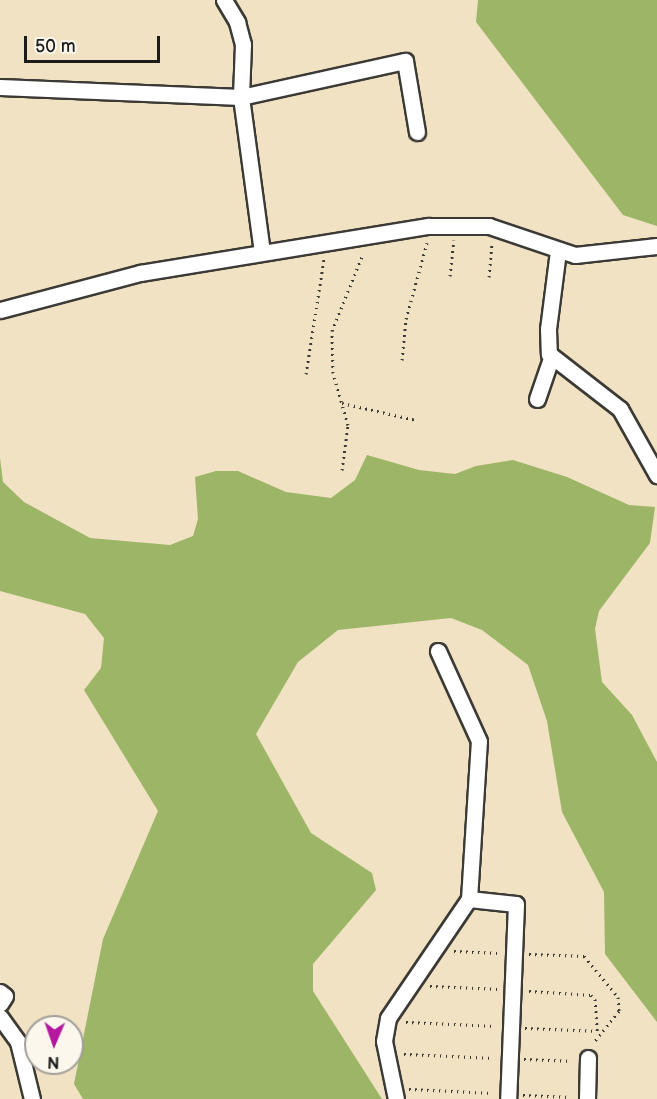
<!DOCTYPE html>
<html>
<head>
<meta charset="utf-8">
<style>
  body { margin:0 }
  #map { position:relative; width:657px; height:1099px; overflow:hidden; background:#f1e2c3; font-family:"Balsamiq Sans",sans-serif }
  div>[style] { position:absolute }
  .forest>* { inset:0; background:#9db566 }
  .path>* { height:3px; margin-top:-1.5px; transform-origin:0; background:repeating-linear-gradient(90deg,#3c3a35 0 1.5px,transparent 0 6px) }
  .roads { filter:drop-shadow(2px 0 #3c3a35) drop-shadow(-2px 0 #3c3a35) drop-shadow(0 2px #3c3a35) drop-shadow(0 -2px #3c3a35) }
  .minor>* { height:15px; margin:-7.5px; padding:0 7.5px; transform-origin:7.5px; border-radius:7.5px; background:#fff }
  span { translate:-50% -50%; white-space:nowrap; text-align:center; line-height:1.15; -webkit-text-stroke:5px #fbf7ec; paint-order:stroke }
  .north { position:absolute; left:24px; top:1015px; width:60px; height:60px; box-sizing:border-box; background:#fbf7ec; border:2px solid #a29f99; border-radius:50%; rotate:182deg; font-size:16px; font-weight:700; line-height:24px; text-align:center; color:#1c1c1c }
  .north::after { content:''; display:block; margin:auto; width:21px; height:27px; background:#b5179e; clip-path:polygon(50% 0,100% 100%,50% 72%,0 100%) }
  .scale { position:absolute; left:24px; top:36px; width:136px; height:27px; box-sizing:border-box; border:3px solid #1c1c1c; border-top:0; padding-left:8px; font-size:18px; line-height:21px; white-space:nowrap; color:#1c1c1c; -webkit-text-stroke:4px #fbf7ec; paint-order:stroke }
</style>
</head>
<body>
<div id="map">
  <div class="forest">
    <div style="clip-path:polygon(478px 0,657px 0,657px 226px,623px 215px,476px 22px)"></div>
    <div style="clip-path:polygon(367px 455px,419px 470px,455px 474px,476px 466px,513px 460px,567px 477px,629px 505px,655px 507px,650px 543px,599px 611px,595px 629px,602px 682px,632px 715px,657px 762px,657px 1022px,605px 954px,604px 892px,562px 812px,547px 721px,528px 665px,482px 630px,451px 618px,338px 630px,298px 662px,256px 734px,311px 833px,372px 873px,376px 890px,313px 964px,313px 991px,382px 1099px,83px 1099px,74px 1084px,103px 939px,158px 811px,84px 690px,101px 668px,104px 638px,85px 614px,0 591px,0 458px,3px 482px,24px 502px,90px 538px,170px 545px,193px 536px,198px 519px,195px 477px,216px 471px,238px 471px,286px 492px,331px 498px,355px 480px)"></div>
  </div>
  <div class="path">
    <div style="left:450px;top:276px;width:36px;rotate:-84deg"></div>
    <div style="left:489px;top:277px;width:33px;rotate:-85deg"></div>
    <div style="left:402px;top:360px;width:41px;rotate:-84.4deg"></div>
    <div style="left:406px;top:319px;width:79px;rotate:-74.6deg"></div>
    <div style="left:306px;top:374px;width:116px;rotate:-81.1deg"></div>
    <div style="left:342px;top:403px;width:76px;rotate:12.9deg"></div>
    <div style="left:342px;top:470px;width:45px;rotate:-82.4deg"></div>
    <div style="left:348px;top:425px;width:54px;rotate:-106.1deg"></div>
    <div style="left:333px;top:373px;width:42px;rotate:-91.4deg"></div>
    <div style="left:332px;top:331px;width:83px;rotate:-68.1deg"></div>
    <div style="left:454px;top:951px;width:44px;rotate:2.6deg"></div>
    <div style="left:529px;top:954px;width:55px;rotate:2.1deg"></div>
    <div style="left:584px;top:956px;width:53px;rotate:50.3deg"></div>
    <div style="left:618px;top:997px;width:14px;rotate:86deg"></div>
    <div style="left:619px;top:1011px;width:40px;rotate:129deg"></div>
    <div style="left:430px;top:986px;width:68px;rotate:2.5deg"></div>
    <div style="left:529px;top:991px;width:62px;rotate:3.7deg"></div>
    <div style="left:591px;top:995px;width:6px;rotate:45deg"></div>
    <div style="left:595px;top:999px;width:32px;rotate:86deg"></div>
    <div style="left:406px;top:1022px;width:89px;rotate:2.6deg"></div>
    <div style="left:525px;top:1028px;width:72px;rotate:2.4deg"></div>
    <div style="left:404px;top:1054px;width:90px;rotate:2.5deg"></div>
    <div style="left:524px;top:1059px;width:48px;rotate:2.4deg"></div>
    <div style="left:409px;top:1089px;width:83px;rotate:2.8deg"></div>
    <div style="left:523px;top:1095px;width:47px;rotate:2.4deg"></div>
  </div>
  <div class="roads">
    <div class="minor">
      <div style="left:224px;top:0;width:26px;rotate:59deg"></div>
      <div style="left:237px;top:22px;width:23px;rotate:75deg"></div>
      <div style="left:243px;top:44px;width:53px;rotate:92.2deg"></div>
      <div style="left:241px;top:97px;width:156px;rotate:82.3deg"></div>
      <div style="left:0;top:87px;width:241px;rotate:2.4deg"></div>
      <div style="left:241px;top:97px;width:168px;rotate:-12.4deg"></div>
      <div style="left:405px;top:61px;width:72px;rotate:80.4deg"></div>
      <div style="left:558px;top:251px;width:79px;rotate:97.3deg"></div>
      <div style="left:548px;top:329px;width:25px;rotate:88deg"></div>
      <div style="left:549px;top:354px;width:90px;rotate:37.8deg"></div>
      <div style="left:620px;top:409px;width:76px;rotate:60.7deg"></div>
      <div style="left:0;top:310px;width:145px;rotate:-14.8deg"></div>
      <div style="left:140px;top:273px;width:292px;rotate:-9.3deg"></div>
      <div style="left:428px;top:226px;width:61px"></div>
      <div style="left:489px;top:226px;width:91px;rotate:18.6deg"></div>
      <div style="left:575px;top:255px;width:82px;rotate:-6.3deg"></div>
      <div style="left:537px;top:399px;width:43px;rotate:-71.1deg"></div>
      <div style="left:469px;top:899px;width:47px;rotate:6.1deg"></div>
      <div style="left:516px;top:904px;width:195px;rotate:92.3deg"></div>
      <div style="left:0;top:992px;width:6px;rotate:39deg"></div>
      <div style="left:5px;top:996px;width:9px;rotate:122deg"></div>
      <div style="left:0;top:1017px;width:31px;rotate:54deg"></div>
      <div style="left:18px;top:1042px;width:59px;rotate:76.2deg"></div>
      <div style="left:396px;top:1099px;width:59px;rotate:-101.7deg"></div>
      <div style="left:384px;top:1041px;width:23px;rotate:-80deg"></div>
      <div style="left:388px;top:1018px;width:144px;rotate:-55.8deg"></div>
      <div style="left:469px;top:899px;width:158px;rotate:-86.4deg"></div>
      <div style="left:479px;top:741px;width:99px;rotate:-114.5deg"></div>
      <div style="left:587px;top:1099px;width:41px;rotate:-88.6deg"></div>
    </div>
  </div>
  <div class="north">N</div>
  <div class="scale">50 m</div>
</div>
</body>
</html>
